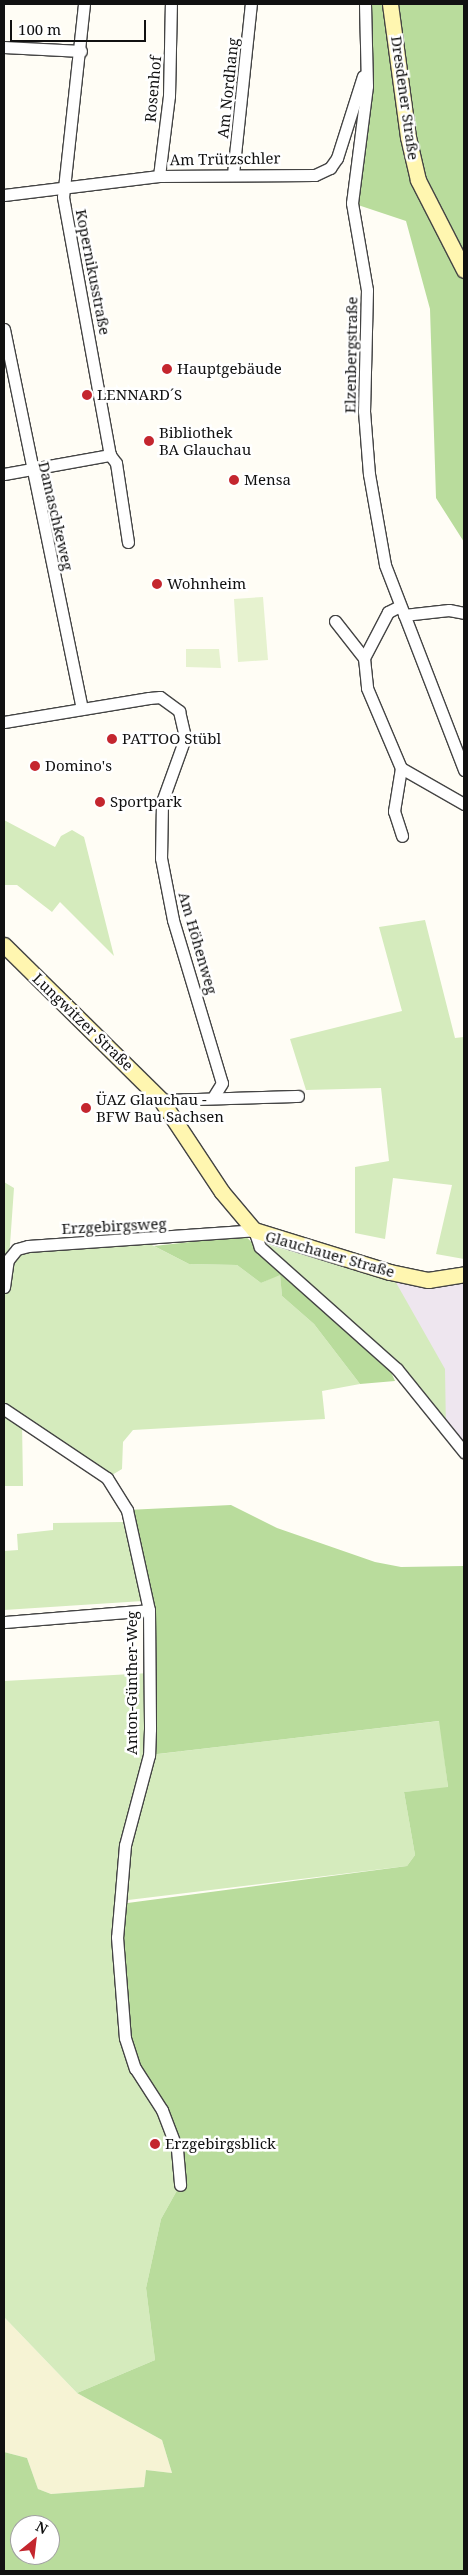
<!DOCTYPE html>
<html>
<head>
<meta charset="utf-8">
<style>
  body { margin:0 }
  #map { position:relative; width:468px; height:2575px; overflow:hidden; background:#fffdf5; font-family:"Noto Serif",serif }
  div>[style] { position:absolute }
  .industrial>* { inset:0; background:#eee6ef }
  .farmland>* { inset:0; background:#f6f3d4 }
  .green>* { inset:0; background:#d5ebbd }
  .forest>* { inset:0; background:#b9dc9c }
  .pitch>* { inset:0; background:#e6f2cf }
  .roads { filter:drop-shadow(1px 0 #444) drop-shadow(-1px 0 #444) drop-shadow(0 1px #444) drop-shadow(0 -1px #444) }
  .street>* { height:11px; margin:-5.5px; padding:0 5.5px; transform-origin:5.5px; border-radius:5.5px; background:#fff }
  .secondary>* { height:15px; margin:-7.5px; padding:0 7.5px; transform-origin:7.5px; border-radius:7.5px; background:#fff6b0 }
  .dots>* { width:14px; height:14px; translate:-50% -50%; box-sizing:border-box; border:2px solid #fff; border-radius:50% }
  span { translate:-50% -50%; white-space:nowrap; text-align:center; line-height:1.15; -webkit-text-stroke:5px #fff; paint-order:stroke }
  .street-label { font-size:15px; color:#111 }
  .poi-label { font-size:15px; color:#111 }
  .left { translate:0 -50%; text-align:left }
  .frame { position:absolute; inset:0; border:5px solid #111; pointer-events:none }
  .north { position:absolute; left:10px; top:2515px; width:50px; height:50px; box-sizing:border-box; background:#fff; border:1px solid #a0a0a0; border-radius:50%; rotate:29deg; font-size:14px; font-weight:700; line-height:20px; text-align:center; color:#111 }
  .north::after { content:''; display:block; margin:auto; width:18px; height:22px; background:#c4262e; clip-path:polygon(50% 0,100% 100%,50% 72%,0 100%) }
  .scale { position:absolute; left:10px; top:20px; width:136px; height:22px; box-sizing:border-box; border:2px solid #111; border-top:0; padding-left:6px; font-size:15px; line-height:18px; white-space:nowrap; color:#111; -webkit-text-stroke:4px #fff; paint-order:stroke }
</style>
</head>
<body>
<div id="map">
  <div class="industrial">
    <div style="clip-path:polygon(390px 1272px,464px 1274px,464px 1452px,446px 1430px)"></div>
  </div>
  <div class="farmland">
    <div style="clip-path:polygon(4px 2317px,77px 2393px,162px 2440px,172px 2473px,146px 2470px,144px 2487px,51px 2494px,38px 2489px,27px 2458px,4px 2452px)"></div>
  </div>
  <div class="green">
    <div style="clip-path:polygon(4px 820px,55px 847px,61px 836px,72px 830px,84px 837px,114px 956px,60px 902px,52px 912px,17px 885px,4px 885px)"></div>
    <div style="clip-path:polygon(425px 920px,455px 1038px,464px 1037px,464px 1259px,436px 1254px,452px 1185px,393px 1178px,385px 1239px,355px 1233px,355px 1167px,389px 1161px,381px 1088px,306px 1090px,290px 1039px,402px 1011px,379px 927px)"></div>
    <div style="clip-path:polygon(4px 1182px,14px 1188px,9px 1259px,17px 1249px,142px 1240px,189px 1264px,237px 1265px,261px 1283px,280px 1274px,282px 1296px,314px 1324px,360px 1384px,322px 1391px,325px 1419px,133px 1430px,123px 1442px,122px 1469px,107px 1478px,22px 1421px,23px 1486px,4px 1486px)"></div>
    <div style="clip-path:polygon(265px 1236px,390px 1272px,445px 1369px,446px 1430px,404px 1381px,260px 1247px)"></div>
    <div style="clip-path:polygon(123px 1522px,143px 1601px,4px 1610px,4px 1551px,18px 1550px,17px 1534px,53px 1530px,53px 1523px)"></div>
    <div style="clip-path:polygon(150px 1673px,150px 1755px,440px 1721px,448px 1788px,404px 1792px,415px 1855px,407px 1866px,120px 1901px,180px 2185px,161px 2219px,146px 2288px,155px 2360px,77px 2393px,4px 2317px,4px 1681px)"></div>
  </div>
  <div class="forest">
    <div style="clip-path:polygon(365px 4px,464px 4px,464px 542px,436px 498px,430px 309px,406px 221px,352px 203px,367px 86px)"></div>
    <div style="clip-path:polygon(245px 1236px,388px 1365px,395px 1381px,360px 1384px,314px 1324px,282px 1296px,280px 1275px,261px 1283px,237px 1265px,189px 1264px,154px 1246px)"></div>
    <div style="clip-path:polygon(evenodd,231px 1505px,277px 1528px,375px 1562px,401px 1567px,464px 1566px,464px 2571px,4px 2571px,4px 2452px,27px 2458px,38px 2489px,51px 2494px,144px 2487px,146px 2470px,172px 2473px,162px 2440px,77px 2393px,155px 2360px,146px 2288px,161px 2219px,180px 2185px,177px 2149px,125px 2038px,120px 1904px,407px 1866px,415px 1855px,404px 1792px,448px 1787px,439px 1721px,149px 1755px,149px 1610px,127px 1510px,231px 1505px,20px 2525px,50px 2525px,50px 2555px,20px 2555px,20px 2525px)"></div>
  </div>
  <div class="pitch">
    <div style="clip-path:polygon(263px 597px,268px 660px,238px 662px,234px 599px)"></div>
    <div style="clip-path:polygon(186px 649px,219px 649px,221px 668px,186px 667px)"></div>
  </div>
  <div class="roads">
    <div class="street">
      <div style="left:84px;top:4px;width:194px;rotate:96.2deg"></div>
      <div style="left:63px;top:197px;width:262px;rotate:79.7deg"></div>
      <div style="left:365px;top:4px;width:82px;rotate:88.6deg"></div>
      <div style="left:367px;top:86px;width:118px;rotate:97.3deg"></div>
      <div style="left:352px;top:203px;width:88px;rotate:80.2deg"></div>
      <div style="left:367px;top:290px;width:121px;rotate:91.4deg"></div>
      <div style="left:364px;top:411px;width:63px;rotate:85.5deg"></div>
      <div style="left:369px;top:474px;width:92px;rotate:80deg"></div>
      <div style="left:385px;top:565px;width:220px;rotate:68.9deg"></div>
      <div style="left:4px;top:47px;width:77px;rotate:3deg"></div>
      <div style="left:233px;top:174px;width:171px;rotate:-84deg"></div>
      <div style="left:159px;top:176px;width:81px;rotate:-82.9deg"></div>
      <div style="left:169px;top:96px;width:92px;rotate:-88.8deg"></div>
      <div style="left:4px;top:195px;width:156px;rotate:-7deg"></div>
      <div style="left:159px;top:176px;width:156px;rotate:-0.4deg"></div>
      <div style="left:315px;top:175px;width:17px;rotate:-25deg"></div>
      <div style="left:330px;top:168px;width:12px;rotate:-55deg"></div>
      <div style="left:337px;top:158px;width:86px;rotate:-72.4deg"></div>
      <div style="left:4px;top:329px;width:388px;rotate:78.4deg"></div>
      <div style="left:110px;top:455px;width:10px;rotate:53deg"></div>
      <div style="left:116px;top:463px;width:80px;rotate:81.4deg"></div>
      <div style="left:4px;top:474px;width:108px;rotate:-10.2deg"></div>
      <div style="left:404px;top:615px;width:45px;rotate:-6.3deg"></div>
      <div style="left:449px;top:610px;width:15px;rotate:11deg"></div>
      <div style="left:335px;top:621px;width:47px;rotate:51.9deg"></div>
      <div style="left:364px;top:658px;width:30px;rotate:84deg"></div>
      <div style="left:367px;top:688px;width:87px;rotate:67deg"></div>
      <div style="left:401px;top:768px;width:73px;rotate:29.7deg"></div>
      <div style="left:364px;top:658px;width:52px;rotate:-62.4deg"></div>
      <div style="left:388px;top:612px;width:13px;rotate:-27deg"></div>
      <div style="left:4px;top:722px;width:147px;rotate:-9.4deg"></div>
      <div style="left:149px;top:698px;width:11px;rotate:-5deg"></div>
      <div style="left:160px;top:697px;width:24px;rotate:36deg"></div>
      <div style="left:179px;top:711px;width:28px;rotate:77deg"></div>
      <div style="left:185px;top:738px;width:68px;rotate:109.8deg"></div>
      <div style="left:162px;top:802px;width:56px;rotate:91deg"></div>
      <div style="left:161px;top:858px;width:63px;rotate:79deg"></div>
      <div style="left:173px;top:920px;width:170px;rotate:73.3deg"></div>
      <div style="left:222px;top:1083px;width:15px;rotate:122deg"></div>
      <div style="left:401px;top:768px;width:44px;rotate:99.2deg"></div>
      <div style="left:394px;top:811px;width:26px;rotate:72deg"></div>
      <div style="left:161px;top:1100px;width:137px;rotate:-1.7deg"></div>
      <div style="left:4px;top:1287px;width:27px;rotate:-82deg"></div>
      <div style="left:8px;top:1260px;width:14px;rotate:-51deg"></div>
      <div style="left:17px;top:1249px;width:11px;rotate:-15deg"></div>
      <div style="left:28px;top:1246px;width:227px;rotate:-4deg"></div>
      <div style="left:254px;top:1230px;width:18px;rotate:71deg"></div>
      <div style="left:260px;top:1247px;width:183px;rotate:41.7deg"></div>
      <div style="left:397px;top:1369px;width:107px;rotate:51.1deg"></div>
      <div style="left:4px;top:1409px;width:124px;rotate:33.8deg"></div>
      <div style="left:107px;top:1478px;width:38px;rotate:58deg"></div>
      <div style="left:127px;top:1510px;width:102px;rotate:77.6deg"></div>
      <div style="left:149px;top:1610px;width:119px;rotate:89.5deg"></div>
      <div style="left:150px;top:1729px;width:26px;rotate:92deg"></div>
      <div style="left:149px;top:1755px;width:93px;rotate:104.9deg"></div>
      <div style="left:125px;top:1845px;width:59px;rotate:94.8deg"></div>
      <div style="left:120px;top:1904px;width:33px;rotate:95deg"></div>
      <div style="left:117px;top:1937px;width:101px;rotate:85.5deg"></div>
      <div style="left:125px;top:2038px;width:32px;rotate:72deg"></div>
      <div style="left:135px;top:2068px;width:50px;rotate:57.3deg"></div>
      <div style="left:162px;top:2110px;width:42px;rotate:69deg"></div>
      <div style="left:177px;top:2149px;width:36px;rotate:85deg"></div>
      <div style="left:4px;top:1622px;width:145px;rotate:-4.7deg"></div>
    </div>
    <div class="secondary">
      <div style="left:390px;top:4px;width:134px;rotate:82.3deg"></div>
      <div style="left:408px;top:137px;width:44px;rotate:76.9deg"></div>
      <div style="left:418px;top:180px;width:101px;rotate:62.9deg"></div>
      <div style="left:4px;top:945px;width:221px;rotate:44.6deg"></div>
      <div style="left:161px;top:1100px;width:110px;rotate:56.5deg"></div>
      <div style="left:222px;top:1192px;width:50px;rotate:49.9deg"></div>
      <div style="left:254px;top:1230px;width:142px;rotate:17.2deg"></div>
      <div style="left:390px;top:1272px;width:39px;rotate:12deg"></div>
      <div style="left:428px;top:1280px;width:36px;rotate:-9deg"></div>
    </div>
  </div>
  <div class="dots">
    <div style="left:167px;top:369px;background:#c4262e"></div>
    <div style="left:87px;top:395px;background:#c4262e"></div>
    <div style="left:149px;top:441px;background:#c4262e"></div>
    <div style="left:234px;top:480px;background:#c4262e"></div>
    <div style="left:157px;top:584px;background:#c4262e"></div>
    <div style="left:112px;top:739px;background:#c4262e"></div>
    <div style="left:35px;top:766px;background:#c4262e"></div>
    <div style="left:100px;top:802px;background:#c4262e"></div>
    <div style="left:86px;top:1108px;background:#c4262e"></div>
    <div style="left:155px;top:2144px;background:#c4262e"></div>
  </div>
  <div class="street-label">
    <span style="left:228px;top:88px;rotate:-84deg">Am Nordhang</span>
    <span style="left:153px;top:89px;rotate:-85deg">Rosenhof</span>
    <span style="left:405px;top:98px;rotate:82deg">Dresdener Straße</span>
    <span style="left:225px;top:159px;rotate:-1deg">Am Trützschler</span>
    <span style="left:93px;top:272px;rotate:79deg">Kopernikusstraße</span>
    <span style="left:351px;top:355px;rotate:-89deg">Elzenbergstraße</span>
    <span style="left:56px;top:516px;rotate:77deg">Damaschkeweg</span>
    <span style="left:198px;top:943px;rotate:74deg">Am Höhenweg</span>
    <span style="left:83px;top:1022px;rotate:44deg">Lungwitzer Straße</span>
    <span style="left:114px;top:1226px;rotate:-3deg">Erzgebirgsweg</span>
    <span style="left:330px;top:1254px;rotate:16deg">Glauchauer Straße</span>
    <span style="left:132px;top:1683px;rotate:-90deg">Anton-Günther-Weg</span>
  </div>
  <div class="poi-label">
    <span class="left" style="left:177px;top:369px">Hauptgebäude</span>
    <span class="left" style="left:97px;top:395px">LENNARD´S</span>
    <span class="left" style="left:159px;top:441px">Bibliothek<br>BA Glauchau</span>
    <span class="left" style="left:244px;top:480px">Mensa</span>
    <span class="left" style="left:167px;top:584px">Wohnheim</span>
    <span class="left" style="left:122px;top:739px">PATTOO Stübl</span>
    <span class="left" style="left:45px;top:766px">Domino's</span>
    <span class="left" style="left:110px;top:802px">Sportpark</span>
    <span class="left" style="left:96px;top:1108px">ÜAZ Glauchau -<br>BFW Bau Sachsen</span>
    <span class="left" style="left:165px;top:2144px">Erzgebirgsblick</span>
  </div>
  <div class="frame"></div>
  <div class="north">N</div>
  <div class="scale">100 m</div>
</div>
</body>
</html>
